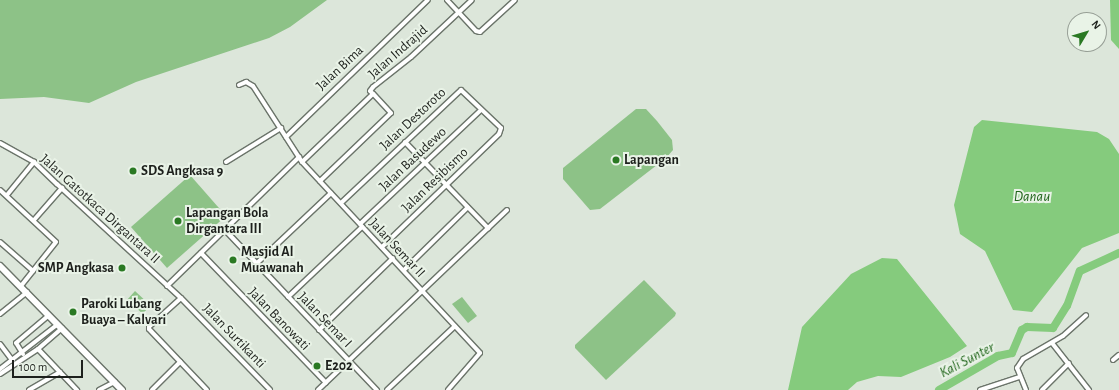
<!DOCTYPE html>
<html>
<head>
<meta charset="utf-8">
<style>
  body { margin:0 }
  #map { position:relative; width:1119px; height:390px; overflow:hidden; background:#dce6da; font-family:"Alegreya Sans",sans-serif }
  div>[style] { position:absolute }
  .green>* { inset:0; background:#8dc287 }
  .water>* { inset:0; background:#85cb7d }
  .river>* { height:8px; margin:-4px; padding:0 4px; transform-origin:4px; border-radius:4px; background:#85cb7d }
  .roads { filter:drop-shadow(1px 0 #6b746a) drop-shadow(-1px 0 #6b746a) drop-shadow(0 1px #6b746a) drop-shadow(0 -1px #6b746a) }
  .street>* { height:4px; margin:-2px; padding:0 2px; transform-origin:2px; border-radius:2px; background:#fff }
  .primary>* { height:6px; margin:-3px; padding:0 3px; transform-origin:3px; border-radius:3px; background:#fff }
  .dots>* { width:11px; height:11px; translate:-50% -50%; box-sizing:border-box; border:2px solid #e9f3e7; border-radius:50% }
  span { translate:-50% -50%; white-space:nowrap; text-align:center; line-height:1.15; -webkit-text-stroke:4px #e9f3e7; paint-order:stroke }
  .street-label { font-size:14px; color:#1d201c }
  .poi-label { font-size:14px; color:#1d201c; font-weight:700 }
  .left { translate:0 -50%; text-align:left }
  .right { translate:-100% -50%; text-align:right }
  .water-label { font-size:15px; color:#22661c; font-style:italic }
  .north { position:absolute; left:1067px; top:12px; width:40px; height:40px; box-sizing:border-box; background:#e9f3e7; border:1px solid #979f96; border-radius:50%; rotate:52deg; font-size:11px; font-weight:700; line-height:16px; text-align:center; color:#1d201c }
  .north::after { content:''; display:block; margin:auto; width:14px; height:18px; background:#2a7923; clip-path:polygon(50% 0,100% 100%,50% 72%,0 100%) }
  .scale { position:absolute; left:12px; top:360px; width:71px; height:18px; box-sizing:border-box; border:2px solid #1d201c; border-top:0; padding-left:5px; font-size:12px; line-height:14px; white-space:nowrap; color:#1d201c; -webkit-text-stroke:3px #e9f3e7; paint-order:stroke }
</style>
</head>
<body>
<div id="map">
  <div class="green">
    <div style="clip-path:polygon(0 0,327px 0,290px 27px,269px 38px,136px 82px,89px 103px,44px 97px,0 99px)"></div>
    <div style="clip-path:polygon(636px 109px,646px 109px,657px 121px,672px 140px,673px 150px,666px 158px,600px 209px,590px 210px,563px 179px,563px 168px)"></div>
    <div style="clip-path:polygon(190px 175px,226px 216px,167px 268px,131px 227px)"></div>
    <div style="clip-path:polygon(644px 280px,676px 313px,675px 316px,606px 380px,575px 348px,575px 345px)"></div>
    <div style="clip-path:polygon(135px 291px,150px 305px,143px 314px,127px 300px)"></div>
    <div style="clip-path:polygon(462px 297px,477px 316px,468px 323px,452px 304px)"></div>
  </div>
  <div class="water">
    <div style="clip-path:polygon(1110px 0,1119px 0,1119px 49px,1111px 40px)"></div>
    <div style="clip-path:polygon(982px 120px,1097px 132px,1109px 139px,1119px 154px,1119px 233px,1082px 248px,1032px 312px,1013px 310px,985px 251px,960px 234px,954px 205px,974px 127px)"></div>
    <div style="clip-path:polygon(882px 258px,897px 259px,967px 346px,950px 357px,901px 377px,878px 376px,857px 382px,848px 390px,788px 390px,802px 327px,851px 274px)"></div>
  </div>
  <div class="river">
    <div style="left:939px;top:390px;width:68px;rotate:-30deg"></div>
    <div style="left:998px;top:356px;width:14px;rotate:-12deg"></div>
    <div style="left:1012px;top:353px;width:25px;rotate:-67deg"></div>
    <div style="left:1022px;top:330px;width:6px;rotate:-31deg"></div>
    <div style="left:1027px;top:327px;width:26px;rotate:2deg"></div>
    <div style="left:1053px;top:328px;width:26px;rotate:-58deg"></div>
    <div style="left:1067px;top:306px;width:37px;rotate:-70deg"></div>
    <div style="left:1080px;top:271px;width:43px;rotate:-24.8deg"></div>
  </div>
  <div class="roads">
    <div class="street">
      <div style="left:447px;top:0;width:42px;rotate:46.9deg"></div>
      <div style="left:476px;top:31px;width:4px;rotate:14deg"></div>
      <div style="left:480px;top:32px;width:47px;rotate:-42.4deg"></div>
      <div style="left:239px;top:85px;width:8px;rotate:-23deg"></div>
      <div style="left:246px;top:82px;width:8px;rotate:30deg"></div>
      <div style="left:253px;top:86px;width:90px;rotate:57.2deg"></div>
      <div style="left:302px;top:162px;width:261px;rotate:47deg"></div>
      <div style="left:480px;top:353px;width:49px;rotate:130.9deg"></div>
      <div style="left:286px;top:137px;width:197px;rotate:-44deg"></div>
      <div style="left:405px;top:142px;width:120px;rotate:46deg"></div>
      <div style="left:0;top:143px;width:39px;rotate:29deg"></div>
      <div style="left:34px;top:162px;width:32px;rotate:44deg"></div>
      <div style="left:57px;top:184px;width:168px;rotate:42.6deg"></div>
      <div style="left:181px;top:298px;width:128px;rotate:45.9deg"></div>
      <div style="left:226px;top:162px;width:65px;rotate:-31.7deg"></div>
      <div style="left:302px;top:162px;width:98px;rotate:-43.8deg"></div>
      <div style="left:373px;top:94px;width:4px;rotate:-135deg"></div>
      <div style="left:370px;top:91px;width:5px;rotate:-53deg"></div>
      <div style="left:373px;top:87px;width:48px;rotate:-38.3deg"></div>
      <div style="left:411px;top:57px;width:83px;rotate:-43.1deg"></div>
      <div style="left:320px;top:181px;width:98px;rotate:-43.8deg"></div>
      <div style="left:391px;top:113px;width:26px;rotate:-133deg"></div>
      <div style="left:0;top:190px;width:76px;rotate:42.9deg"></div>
      <div style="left:56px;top:242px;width:56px;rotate:128.5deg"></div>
      <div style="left:7px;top:195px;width:43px;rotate:-50.7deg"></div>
      <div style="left:341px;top:203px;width:165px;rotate:-43.3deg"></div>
      <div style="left:461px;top:90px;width:55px;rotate:43.5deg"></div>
      <div style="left:501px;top:128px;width:6px;rotate:108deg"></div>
      <div style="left:499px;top:134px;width:163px;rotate:136deg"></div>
      <div style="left:34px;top:220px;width:43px;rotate:-48.8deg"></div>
      <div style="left:360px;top:224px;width:166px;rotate:-43.3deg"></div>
      <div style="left:225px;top:230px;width:221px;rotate:46.5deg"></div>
      <div style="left:0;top:242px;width:44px;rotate:41.3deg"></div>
      <div style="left:201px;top:253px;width:180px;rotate:46.1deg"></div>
      <div style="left:256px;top:264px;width:103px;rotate:-43.4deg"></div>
      <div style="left:405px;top:269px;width:88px;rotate:-44.5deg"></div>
      <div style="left:167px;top:286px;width:185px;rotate:-44.3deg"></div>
      <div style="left:288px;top:297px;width:102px;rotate:-43.4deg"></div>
      <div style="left:181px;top:298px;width:43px;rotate:137.8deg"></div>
      <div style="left:149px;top:327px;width:2px;rotate:90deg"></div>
      <div style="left:149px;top:329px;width:84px;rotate:46.4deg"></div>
      <div style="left:0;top:314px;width:35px;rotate:-39deg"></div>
      <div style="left:319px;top:330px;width:103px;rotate:-44.2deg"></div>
      <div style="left:1052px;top:343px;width:60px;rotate:51.8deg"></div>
      <div style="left:0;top:344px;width:21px;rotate:53deg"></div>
      <div style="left:38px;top:349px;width:57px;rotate:46.4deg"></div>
      <div style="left:23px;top:354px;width:13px;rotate:-122deg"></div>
      <div style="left:16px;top:343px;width:43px;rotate:-40.3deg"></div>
      <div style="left:1113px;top:360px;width:8px;rotate:-40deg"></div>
      <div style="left:0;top:369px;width:73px;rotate:-37.8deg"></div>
      <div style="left:0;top:374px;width:45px;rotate:-33.3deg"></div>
      <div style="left:38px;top:349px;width:32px;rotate:-41deg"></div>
      <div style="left:29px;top:390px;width:36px;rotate:-30deg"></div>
      <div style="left:99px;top:390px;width:18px;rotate:-27deg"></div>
      <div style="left:152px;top:390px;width:40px;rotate:-45deg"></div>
      <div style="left:318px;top:390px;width:261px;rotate:-43.6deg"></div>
      <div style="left:387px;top:390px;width:93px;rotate:-43.3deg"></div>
      <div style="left:980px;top:390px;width:41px;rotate:-18.4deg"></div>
      <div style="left:1026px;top:390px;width:24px;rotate:-112deg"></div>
      <div style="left:1017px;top:368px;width:11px;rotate:-56deg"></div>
      <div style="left:1023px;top:359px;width:46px;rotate:-29.9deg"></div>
      <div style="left:1063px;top:336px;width:31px;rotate:-42deg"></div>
      <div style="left:1042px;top:390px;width:38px;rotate:-45deg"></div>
    </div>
    <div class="primary">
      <div style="left:0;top:266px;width:174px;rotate:45.5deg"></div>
    </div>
  </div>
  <div class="dots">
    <div style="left:616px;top:160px;background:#2a7923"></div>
    <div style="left:133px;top:171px;background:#2a7923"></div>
    <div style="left:178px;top:221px;background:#2a7923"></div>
    <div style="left:233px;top:260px;background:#2a7923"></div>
    <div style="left:122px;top:268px;background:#2a7923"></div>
    <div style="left:73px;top:312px;background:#2a7923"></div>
    <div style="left:317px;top:366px;background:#2a7923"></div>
  </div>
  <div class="street-label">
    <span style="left:398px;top:52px;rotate:-41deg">Jalan Indrajid</span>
    <span style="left:340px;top:68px;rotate:-43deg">Jalan Bima</span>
    <span style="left:413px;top:119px;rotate:-43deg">Jalan Destoroto</span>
    <span style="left:413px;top:159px;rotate:-43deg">Jalan Basudewo</span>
    <span style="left:435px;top:180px;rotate:-44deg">Jalan Resibismo</span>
    <span style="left:100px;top:209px;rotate:42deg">Jalan Gatotkaca Dirgantara II</span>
    <span style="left:397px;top:248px;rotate:47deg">Jalan Semar II</span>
    <span style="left:279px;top:319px;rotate:46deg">Jalan Banowati</span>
    <span style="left:325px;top:320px;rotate:46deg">Jalan Semar I</span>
    <span style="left:234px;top:336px;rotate:46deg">Jalan Surtikanti</span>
  </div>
  <div class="poi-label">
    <span class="left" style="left:624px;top:160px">Lapangan</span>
    <span class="left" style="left:141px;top:171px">SDS Angkasa 9</span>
    <span class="left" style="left:186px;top:221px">Lapangan Bola<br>Dirgantara III</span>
    <span class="left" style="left:241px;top:260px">Masjid Al<br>Muawanah</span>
    <span class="right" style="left:114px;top:268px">SMP Angkasa</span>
    <span class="left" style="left:81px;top:312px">Paroki Lubang<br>Buaya – Kalvari</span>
    <span class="left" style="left:325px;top:366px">E202</span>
  </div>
  <div class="water-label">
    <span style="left:1032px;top:197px">Danau</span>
    <span style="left:967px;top:360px;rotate:-28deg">Kali Sunter</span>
  </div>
  <div class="north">N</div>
  <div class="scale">100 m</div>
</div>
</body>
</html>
